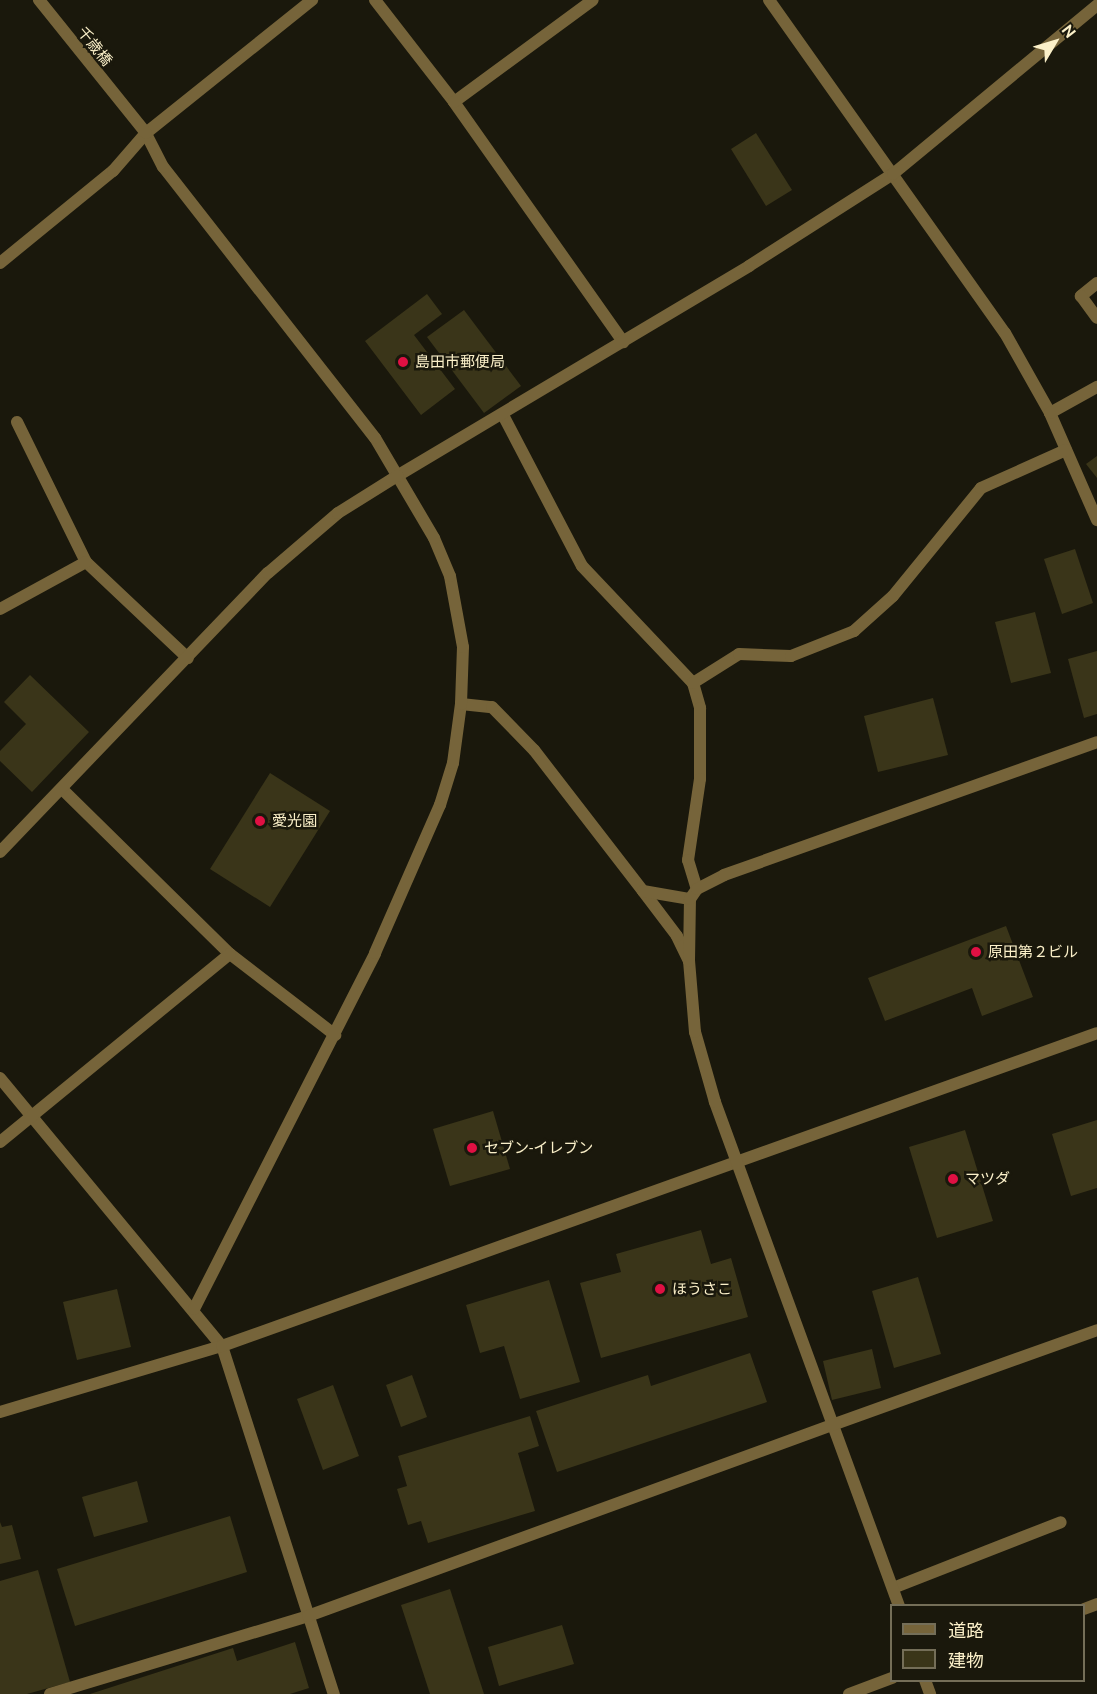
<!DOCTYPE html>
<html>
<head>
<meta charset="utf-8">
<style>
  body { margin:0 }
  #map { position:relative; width:1097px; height:1694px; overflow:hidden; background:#1a180c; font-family:Ubuntu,"Noto Sans JP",sans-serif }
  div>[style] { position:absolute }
  .building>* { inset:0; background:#3a3519 }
  .minor>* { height:12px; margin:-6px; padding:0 6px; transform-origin:6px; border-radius:6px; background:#76643a }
  .tertiary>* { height:12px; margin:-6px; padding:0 6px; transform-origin:6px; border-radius:6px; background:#76643a }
  .dots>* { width:16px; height:16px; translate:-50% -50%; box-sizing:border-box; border:3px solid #1a180c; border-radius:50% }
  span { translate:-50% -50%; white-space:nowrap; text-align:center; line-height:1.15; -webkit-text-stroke:5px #1a180c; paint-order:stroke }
  .street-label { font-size:15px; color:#fbf0c9 }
  .poi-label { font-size:15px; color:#fbf0c9 }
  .left { translate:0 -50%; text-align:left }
  .legend { position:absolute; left:890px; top:1604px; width:195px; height:78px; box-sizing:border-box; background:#1a180c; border:2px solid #746e58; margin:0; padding:8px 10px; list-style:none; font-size:18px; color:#fbf0c9 }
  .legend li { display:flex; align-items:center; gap:12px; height:30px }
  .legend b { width:30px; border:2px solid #746e58 }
  .north { position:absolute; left:1025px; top:12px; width:60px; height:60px; -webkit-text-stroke:4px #1a180c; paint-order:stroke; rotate:52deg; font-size:16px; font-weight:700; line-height:24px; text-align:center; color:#fbf0c9 }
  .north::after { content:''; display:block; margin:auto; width:21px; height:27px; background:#fbf0c9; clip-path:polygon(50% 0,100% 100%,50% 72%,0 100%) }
</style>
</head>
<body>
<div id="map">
  <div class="building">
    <div style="clip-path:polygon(756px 133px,792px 190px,766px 206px,731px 149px)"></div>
    <div style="clip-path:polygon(427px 294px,442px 314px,414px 335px,455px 389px,421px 415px,365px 341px)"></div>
    <div style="clip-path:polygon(464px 310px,521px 386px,484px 413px,427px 337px)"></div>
    <div style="clip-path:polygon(1097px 456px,1097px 478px,1086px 464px)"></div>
    <div style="clip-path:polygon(1075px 549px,1093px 603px,1062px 614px,1044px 559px)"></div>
    <div style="clip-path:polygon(1035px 612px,1051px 673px,1011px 683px,995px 622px)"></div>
    <div style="clip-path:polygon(1097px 651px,1097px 714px,1084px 718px,1068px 659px)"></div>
    <div style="clip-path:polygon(30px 675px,89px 732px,32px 792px,0 761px,0 751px,26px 724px,4px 702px)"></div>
    <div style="clip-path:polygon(933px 698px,948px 755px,878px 772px,864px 716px)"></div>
    <div style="clip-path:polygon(270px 773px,330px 811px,270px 907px,210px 869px)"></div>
    <div style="clip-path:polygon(1006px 926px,1033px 997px,982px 1016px,972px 988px,885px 1021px,868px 978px)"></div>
    <div style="clip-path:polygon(493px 1111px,510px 1169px,450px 1186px,433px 1129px)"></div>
    <div style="clip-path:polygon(1097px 1120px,1097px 1188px,1071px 1196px,1052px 1134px)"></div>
    <div style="clip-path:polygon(965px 1130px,993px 1221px,937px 1238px,909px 1147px)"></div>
    <div style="clip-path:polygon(701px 1230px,711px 1264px,731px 1258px,748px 1317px,601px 1358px,580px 1283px,621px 1272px,616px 1254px)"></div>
    <div style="clip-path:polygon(918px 1277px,941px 1354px,894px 1368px,872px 1291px)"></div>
    <div style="clip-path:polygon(549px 1280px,580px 1382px,520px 1399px,504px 1346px,480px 1353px,466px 1305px)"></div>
    <div style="clip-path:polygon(117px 1289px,131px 1347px,77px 1360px,63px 1302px)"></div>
    <div style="clip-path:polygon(872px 1349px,881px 1388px,832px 1400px,823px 1361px)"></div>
    <div style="clip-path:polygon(750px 1353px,767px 1402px,557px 1472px,536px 1411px,648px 1375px,651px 1386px)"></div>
    <div style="clip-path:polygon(412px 1375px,427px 1417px,401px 1427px,386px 1385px)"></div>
    <div style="clip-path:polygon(333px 1385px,359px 1456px,323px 1470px,297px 1399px)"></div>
    <div style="clip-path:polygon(530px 1416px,539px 1446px,518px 1453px,535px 1511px,428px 1543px,421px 1521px,408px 1525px,397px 1489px,407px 1486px,398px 1456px)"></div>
    <div style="clip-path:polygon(137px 1481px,148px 1522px,94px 1537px,82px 1497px)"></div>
    <div style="clip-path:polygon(230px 1516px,247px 1572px,75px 1626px,57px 1569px)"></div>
    <div style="clip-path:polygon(0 1522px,2px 1527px,12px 1525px,21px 1559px,0 1564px)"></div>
    <div style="clip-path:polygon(38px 1570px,70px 1682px,27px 1694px,0 1694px,0 1581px)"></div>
    <div style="clip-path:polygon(450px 1589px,484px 1694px,430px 1694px,401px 1605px)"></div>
    <div style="clip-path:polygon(562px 1625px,574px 1664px,499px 1686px,488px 1647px)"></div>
    <div style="clip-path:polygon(295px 1642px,309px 1688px,290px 1694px,90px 1694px,233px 1648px,237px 1661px)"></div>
  </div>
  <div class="minor">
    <div style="left:375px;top:0;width:129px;rotate:52.2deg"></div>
    <div style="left:454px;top:102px;width:294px;rotate:54.8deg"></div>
    <div style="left:769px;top:0;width:408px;rotate:54.7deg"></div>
    <div style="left:1005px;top:333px;width:92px;rotate:60.6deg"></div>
    <div style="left:1050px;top:413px;width:117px;rotate:66.3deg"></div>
    <div style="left:454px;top:102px;width:172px;rotate:-36.3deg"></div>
    <div style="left:1097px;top:283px;width:21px;rotate:141deg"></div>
    <div style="left:1081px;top:296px;width:27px;rotate:54deg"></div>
    <div style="left:1050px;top:413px;width:54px;rotate:-29deg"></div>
    <div style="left:503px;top:415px;width:170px;rotate:62.4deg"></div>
    <div style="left:582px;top:566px;width:161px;rotate:46.5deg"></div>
    <div style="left:693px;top:683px;width:26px;rotate:74deg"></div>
    <div style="left:700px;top:708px;width:71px;rotate:90deg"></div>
    <div style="left:700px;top:779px;width:82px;rotate:98.4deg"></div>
    <div style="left:688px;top:860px;width:30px;rotate:73deg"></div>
    <div style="left:17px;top:422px;width:156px;rotate:63.8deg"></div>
    <div style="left:86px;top:562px;width:140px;rotate:43.3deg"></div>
    <div style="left:397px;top:476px;width:410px;rotate:-30.8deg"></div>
    <div style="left:749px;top:266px;width:171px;rotate:-32.6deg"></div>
    <div style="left:893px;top:174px;width:265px;rotate:-39.6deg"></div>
    <div style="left:0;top:609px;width:98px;rotate:-28.7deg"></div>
    <div style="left:693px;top:683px;width:54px;rotate:-32.2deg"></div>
    <div style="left:739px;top:654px;width:52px;rotate:2.2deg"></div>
    <div style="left:791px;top:656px;width:68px;rotate:-21.6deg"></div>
    <div style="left:854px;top:631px;width:52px;rotate:-41.9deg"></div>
    <div style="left:893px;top:596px;width:139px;rotate:-50.8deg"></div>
    <div style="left:981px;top:488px;width:93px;rotate:-24.1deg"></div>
    <div style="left:461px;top:704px;width:31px;rotate:6deg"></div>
    <div style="left:492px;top:707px;width:60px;rotate:45.7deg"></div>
    <div style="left:534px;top:750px;width:178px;rotate:52.3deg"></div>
    <div style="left:62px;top:789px;width:235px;rotate:44.5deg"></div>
    <div style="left:230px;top:954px;width:133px;rotate:37.6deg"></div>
    <div style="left:689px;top:961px;width:28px;rotate:-116deg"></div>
    <div style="left:677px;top:936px;width:56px;rotate:-127.1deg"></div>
    <div style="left:643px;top:891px;width:48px;rotate:9.7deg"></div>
    <div style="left:0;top:1078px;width:348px;rotate:50.4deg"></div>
    <div style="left:0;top:1142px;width:297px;rotate:-39.3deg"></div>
    <div style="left:194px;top:1309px;width:399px;rotate:-63deg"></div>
    <div style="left:375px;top:953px;width:162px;rotate:-66.3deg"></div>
    <div style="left:440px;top:805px;width:44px;rotate:-72.8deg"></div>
    <div style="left:453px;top:763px;width:60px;rotate:-82.3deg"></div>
    <div style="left:461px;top:704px;width:57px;rotate:-88deg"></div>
    <div style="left:463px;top:647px;width:72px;rotate:-100.4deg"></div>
    <div style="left:450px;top:576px;width:41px;rotate:-112.8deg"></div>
    <div style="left:434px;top:538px;width:116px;rotate:-120.5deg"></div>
    <div style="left:375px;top:438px;width:344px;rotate:-128deg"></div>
    <div style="left:163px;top:167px;width:38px;rotate:-117deg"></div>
    <div style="left:146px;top:133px;width:213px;rotate:-38.7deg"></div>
    <div style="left:835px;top:1424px;width:278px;rotate:-19.7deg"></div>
    <div style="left:893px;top:1588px;width:180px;rotate:-21.4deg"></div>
    <div style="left:1084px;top:1609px;width:14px;rotate:-21deg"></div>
    <div style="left:925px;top:1680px;width:15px;rotate:70deg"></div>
    <div style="left:50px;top:1694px;width:270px;rotate:-16.8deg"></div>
    <div style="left:849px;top:1694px;width:46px;rotate:-20.4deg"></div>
  </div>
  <div class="tertiary">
    <div style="left:0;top:263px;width:146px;rotate:-39.2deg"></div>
    <div style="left:113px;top:171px;width:50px;rotate:-49deg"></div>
    <div style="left:146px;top:133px;width:171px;rotate:-128.8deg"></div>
    <div style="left:0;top:852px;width:387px;rotate:-46.2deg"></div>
    <div style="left:268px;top:573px;width:92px;rotate:-40.6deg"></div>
    <div style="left:338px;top:513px;width:70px;rotate:-32.1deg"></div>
    <div style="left:222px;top:1346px;width:366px;rotate:72.2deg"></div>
    <div style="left:0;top:1412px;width:232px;rotate:-16.6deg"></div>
    <div style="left:222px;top:1346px;width:929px;rotate:-19.68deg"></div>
    <div style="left:899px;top:1606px;width:537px;rotate:-110.06deg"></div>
    <div style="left:715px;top:1102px;width:73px;rotate:-105.9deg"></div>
    <div style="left:695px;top:1032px;width:71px;rotate:-94.8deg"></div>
    <div style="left:689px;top:961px;width:62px;rotate:-89.1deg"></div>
    <div style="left:690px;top:899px;width:12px;rotate:-55deg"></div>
    <div style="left:697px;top:889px;width:30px;rotate:-27deg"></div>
    <div style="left:724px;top:875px;width:396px;rotate:-19.6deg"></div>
    <div style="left:308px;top:1616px;width:561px;rotate:-20.02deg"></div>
  </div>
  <div class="dots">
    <div style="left:403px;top:362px;background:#e01043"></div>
    <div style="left:260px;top:821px;background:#e01043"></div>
    <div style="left:976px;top:952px;background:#e01043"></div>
    <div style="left:472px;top:1148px;background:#e01043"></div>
    <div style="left:953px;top:1179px;background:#e01043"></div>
    <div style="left:660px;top:1289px;background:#e01043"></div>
  </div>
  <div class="street-label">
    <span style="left:95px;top:46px;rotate:51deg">千歳橋</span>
  </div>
  <div class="poi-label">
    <span class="left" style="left:415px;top:362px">島田市郵便局</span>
    <span class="left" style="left:272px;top:821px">愛光園</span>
    <span class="left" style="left:988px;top:952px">原田第２ビル</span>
    <span class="left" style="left:484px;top:1148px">セブン-イレブン</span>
    <span class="left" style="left:965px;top:1179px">マツダ</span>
    <span class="left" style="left:672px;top:1289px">ほうさこ</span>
  </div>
  <ul class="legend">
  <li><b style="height:8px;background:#76643a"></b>道路</li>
  <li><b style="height:16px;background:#3a3519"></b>建物</li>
  </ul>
  <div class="north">N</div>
</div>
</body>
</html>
